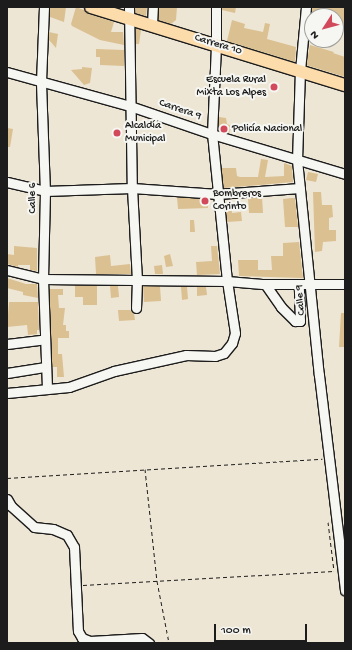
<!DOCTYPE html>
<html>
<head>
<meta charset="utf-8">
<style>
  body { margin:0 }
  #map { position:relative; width:352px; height:650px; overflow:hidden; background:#eee6d5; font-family:"Gochi Hand",sans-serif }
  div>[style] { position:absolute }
  .building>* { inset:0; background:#dbc091 }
  .path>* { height:1px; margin-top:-0.5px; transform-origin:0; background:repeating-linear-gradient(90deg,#1c1c1c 0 4px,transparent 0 7px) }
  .roads { filter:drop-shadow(1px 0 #1c1c1c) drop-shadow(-1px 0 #1c1c1c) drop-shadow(0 1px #1c1c1c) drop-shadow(0 -1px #1c1c1c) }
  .minor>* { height:9px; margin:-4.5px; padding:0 4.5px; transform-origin:4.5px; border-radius:4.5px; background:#f6f6f2 }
  .major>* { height:12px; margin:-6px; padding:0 6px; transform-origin:6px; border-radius:6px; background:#fddcac }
  .dots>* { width:11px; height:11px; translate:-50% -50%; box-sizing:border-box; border:2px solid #f6f6f2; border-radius:50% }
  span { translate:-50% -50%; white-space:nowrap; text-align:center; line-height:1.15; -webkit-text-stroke:4px #f6f6f2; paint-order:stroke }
  .street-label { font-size:11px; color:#1c1c1c }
  .poi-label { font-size:11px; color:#1c1c1c }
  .right { translate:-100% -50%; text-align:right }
  .left { translate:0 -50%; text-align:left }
  .frame { position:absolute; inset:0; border:8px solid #1c1c1c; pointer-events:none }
  .north { position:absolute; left:304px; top:8px; width:40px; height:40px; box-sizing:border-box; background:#f6f6f2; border:1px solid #9f9f9c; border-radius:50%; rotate:234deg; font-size:11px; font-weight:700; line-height:16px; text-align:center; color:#1c1c1c }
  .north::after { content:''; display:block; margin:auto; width:14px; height:18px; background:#d1495b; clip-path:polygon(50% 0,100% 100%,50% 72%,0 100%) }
  .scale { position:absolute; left:214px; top:624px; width:93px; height:18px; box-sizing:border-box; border:2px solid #1c1c1c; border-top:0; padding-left:5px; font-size:12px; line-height:14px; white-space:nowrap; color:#1c1c1c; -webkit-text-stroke:3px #f6f6f2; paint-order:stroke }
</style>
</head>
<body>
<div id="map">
  <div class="building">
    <div style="clip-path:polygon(50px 7px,66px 7px,64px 22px,50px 17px)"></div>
    <div style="clip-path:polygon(76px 7px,84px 10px,89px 14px,114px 22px,111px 32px,123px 32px,124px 45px,100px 40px,72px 26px,71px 24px)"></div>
    <div style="clip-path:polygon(135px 7px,147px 7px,146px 16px,135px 13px)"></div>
    <div style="clip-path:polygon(159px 7px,177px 7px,176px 20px,171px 24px,158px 20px)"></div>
    <div style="clip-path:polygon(222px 7px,236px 7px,235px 13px,222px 10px)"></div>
    <div style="clip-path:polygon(312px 7px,345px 7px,345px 28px,336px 26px,336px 16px,322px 16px,311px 13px)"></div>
    <div style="clip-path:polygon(232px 20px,245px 24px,244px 28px,263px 32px,265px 23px,270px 24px,267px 39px,296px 47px,295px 62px,227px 41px)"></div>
    <div style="clip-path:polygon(135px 28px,141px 30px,139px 44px,136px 44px)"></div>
    <div style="clip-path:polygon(49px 32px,58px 34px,56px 48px,49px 40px)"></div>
    <div style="clip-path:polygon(310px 45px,334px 52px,333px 53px,345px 57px,345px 77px,306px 65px)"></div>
    <div style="clip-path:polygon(96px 49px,124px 50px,124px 66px,100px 65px,100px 57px,96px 57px)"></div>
    <div style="clip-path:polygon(82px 67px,92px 68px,90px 83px,84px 85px,71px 70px,82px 69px)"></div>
    <div style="clip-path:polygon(219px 117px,226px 118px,227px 124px,232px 126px,229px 133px,218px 130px)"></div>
    <div style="clip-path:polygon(7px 128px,13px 129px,10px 147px,7px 147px)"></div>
    <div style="clip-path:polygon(261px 159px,268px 160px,265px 177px,284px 176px,284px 163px,292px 166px,293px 182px,224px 188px,221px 168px,236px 168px,237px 176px,240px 177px,258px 177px)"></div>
    <div style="clip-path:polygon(308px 172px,318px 174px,316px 182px,306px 180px)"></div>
    <div style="clip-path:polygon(313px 192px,321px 192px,322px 205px,332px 205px,333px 217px,329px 218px,329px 230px,336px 230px,336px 241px,323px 242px,322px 251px,315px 252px)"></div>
    <div style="clip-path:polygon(177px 197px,208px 199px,208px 208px,178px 209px)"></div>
    <div style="clip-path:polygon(262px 197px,263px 213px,249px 213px,248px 198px)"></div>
    <div style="clip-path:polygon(291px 198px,295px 198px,298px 227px,285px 227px,283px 199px)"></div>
    <div style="clip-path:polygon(231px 202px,232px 213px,241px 212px,242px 221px,227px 222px,225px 203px)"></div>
    <div style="clip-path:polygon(190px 220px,194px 220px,195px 232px,190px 232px)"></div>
    <div style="clip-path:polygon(299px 242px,303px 278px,239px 276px,238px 260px,258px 260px,258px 270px,272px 270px,271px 256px,283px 256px,283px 243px)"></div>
    <div style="clip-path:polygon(14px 246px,37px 248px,37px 271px,30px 270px,30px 265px,18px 265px,18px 267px,7px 264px,7px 254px,14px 255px)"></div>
    <div style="clip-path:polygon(211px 246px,217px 246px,220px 274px,197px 275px,196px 262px,212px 261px)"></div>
    <div style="clip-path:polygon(170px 254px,173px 266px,166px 267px,164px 256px)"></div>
    <div style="clip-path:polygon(110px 255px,111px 266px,130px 264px,131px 274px,96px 274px,95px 257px)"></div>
    <div style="clip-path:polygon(162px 265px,163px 274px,155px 274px,154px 266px)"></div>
    <div style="clip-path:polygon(7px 278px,26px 284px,37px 284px,38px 298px,23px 295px,23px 292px,7px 288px)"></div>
    <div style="clip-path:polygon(75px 285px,97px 286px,97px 305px,83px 305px,83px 297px,75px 297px)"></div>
    <div style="clip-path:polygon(110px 286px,118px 286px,119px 297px,111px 298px)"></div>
    <div style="clip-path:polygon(143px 286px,160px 286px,161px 301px,144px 302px)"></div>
    <div style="clip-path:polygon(181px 287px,187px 287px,188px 299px,182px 300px)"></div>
    <div style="clip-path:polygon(197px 287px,206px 287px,207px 295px,197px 296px)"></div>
    <div style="clip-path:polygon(49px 289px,63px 289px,63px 295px,58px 295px,59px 308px,65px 308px,63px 325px,66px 325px,66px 331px,69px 331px,69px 338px,58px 338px,58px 354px,62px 354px,64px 377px,57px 377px,57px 367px,52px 367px)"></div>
    <div style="clip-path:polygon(9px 302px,38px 302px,39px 330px,37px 330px,37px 334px,28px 335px,27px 325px,7px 327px)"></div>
    <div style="clip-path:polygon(118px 310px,130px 310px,134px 314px,135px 320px,119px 321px)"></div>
    <div style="clip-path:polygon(341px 313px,345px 313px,345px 347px,339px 347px)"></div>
  </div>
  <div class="path">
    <div style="left:145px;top:469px;width:113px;rotate:83.9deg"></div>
    <div style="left:157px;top:581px;width:63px;rotate:79deg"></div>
    <div style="left:7px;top:478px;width:316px;rotate:-3.5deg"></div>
    <div style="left:328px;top:522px;width:49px;rotate:83deg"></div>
    <div style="left:83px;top:585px;width:251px;rotate:-3.2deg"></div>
  </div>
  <div class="roads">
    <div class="minor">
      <div style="left:44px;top:7px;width:76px;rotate:92.3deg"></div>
      <div style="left:41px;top:83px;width:108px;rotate:87.9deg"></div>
      <div style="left:45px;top:191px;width:88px;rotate:91.3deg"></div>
      <div style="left:43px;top:279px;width:110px;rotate:87.9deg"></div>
      <div style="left:129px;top:7px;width:181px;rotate:89.1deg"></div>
      <div style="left:132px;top:188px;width:92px;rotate:86.9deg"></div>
      <div style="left:137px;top:280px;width:28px;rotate:92deg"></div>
      <div style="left:306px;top:7px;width:63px;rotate:95.4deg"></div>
      <div style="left:300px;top:70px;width:90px;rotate:91.9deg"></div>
      <div style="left:297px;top:160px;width:216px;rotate:84.2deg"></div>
      <div style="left:319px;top:375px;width:217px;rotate:83.1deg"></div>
      <div style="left:152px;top:24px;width:17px;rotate:-87deg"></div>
      <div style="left:7px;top:72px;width:128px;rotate:15.5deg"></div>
      <div style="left:130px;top:106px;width:87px;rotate:18.9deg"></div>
      <div style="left:212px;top:134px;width:139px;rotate:16.7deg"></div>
      <div style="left:7px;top:182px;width:39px;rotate:13deg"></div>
      <div style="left:45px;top:191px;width:87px;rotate:-2deg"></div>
      <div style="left:132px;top:188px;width:86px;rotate:4deg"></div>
      <div style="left:218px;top:194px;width:82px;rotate:-4.2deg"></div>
      <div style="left:7px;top:270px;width:37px;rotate:14deg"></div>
      <div style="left:43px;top:279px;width:184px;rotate:0.6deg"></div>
      <div style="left:227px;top:281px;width:38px;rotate:5deg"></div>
      <div style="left:265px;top:284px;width:80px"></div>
      <div style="left:265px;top:284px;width:28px;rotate:55deg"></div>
      <div style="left:281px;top:307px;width:20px;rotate:45deg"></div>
      <div style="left:295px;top:321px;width:5px"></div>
      <div style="left:300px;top:321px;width:37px;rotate:-92deg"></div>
      <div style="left:7px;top:344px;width:38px;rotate:-7deg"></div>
      <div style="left:7px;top:373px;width:39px;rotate:-9deg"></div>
      <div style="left:7px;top:393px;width:62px;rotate:-5.5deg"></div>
      <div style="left:69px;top:387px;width:48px;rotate:-19.6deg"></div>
      <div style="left:114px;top:371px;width:74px;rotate:-12.5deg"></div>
      <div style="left:186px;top:355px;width:29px;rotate:2deg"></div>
      <div style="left:215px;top:356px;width:9px;rotate:-18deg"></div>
      <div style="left:224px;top:353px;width:13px;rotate:-51deg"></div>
      <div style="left:232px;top:343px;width:10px;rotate:-73deg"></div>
      <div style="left:235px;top:333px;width:53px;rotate:-98.7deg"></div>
      <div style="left:227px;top:281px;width:148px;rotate:-95.8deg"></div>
      <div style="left:212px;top:134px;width:89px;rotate:-87.4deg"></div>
      <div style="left:216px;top:45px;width:38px;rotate:-90deg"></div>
      <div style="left:7px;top:499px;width:8px;rotate:60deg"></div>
      <div style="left:11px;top:506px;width:31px;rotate:42deg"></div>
      <div style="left:34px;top:527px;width:19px;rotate:6deg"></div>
      <div style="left:53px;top:529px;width:15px;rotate:23deg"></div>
      <div style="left:67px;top:535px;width:14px;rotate:60deg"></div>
      <div style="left:74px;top:547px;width:84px;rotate:87.3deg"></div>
      <div style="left:78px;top:631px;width:8px;rotate:60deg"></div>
      <div style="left:82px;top:638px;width:9px;rotate:21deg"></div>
      <div style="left:90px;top:641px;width:52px;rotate:-3.3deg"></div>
      <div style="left:142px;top:638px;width:9px;rotate:36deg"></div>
    </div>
    <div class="major">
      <div style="left:91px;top:7px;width:266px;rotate:17.1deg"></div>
    </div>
  </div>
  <div class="dots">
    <div style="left:274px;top:87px;background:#d1495b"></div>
    <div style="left:224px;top:129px;background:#d1495b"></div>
    <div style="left:117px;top:133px;background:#d1495b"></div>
    <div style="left:205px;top:201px;background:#d1495b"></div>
  </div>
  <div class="street-label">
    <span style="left:218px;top:45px;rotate:17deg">Carrera 10</span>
    <span style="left:180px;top:110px;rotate:19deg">Carrera 9</span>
    <span style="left:33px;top:198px;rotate:-90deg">Calle 6</span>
    <span style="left:301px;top:300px;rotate:-95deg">Calle 9</span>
  </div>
  <div class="poi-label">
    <span class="right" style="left:266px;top:87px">Escuela Rural<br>Mixta Los Alpes</span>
    <span class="left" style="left:125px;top:133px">Alcaldía<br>Municipal</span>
    <span class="left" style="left:232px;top:129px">Policía Nacional</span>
    <span class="left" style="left:213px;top:201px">Bombreros<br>Corinto</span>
  </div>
  <div class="frame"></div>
  <div class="north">N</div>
  <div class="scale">100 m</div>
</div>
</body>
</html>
